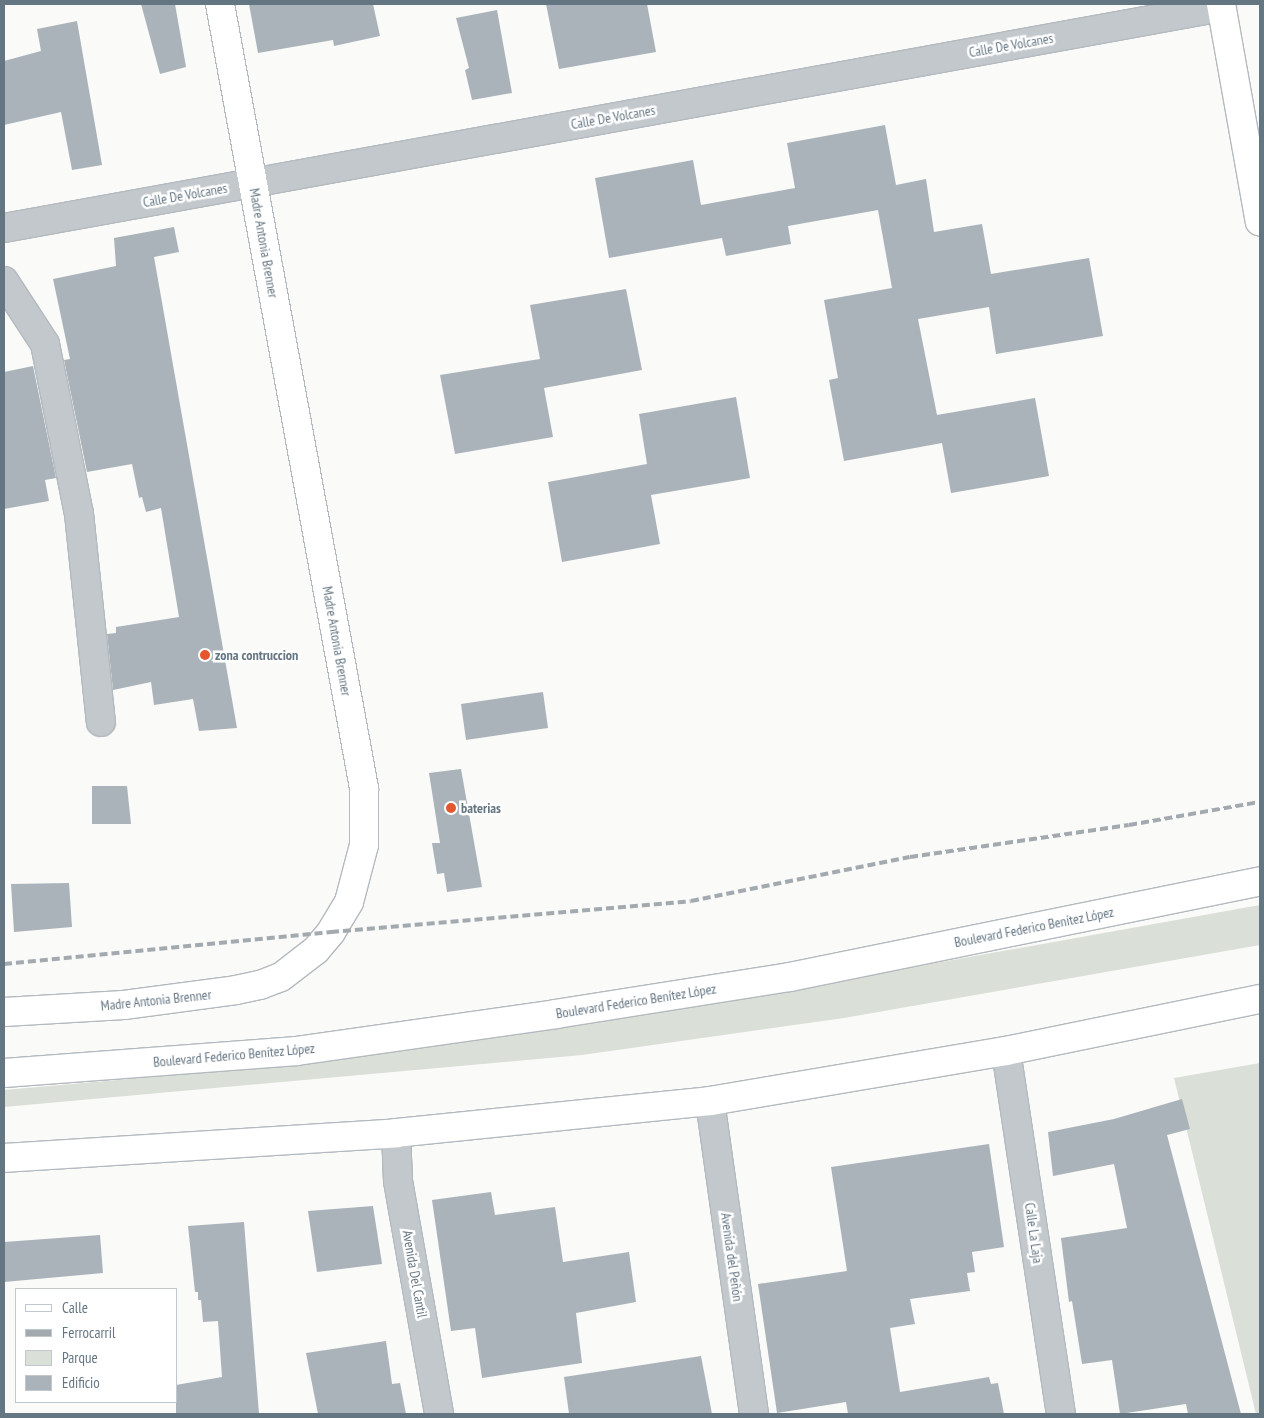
<!DOCTYPE html>
<html>
<head>
<meta charset="utf-8">
<style>
  body { margin:0 }
  #map { position:relative; width:1264px; height:1418px; overflow:hidden; background:#fafaf8; font-family:"PT Sans Narrow",sans-serif }
  div>[style] { position:absolute }
  .green>* { inset:0; background:#dadfd7 }
  .building>* { inset:0; background:#aab3b9 }
  .roads { filter:drop-shadow(1px 0 #b3babf) drop-shadow(-1px 0 #b3babf) drop-shadow(0 1px #b3babf) drop-shadow(0 -1px #b3babf) }
  .street>* { height:28px; margin:-14px; padding:0 14px; transform-origin:14px; border-radius:14px; background:#c3c8cc }
  .secondary>* { height:28px; margin:-14px; padding:0 14px; transform-origin:14px; border-radius:14px; background:#fff }
  .primary>* { height:28px; margin:-14px; padding:0 14px; transform-origin:14px; border-radius:14px; background:#fff }
  .rail>* { height:4px; margin-top:-2px; transform-origin:0; background:repeating-linear-gradient(90deg,#a2aab0 0 8px,transparent 0 12px) }
  .dots>* { width:14px; height:14px; translate:-50% -50%; box-sizing:border-box; border:2px solid #fff; border-radius:50% }
  span { translate:-50% -50%; white-space:nowrap; text-align:center; line-height:1.15; -webkit-text-stroke:5px #fff; paint-order:stroke }
  .street-label { font-size:14px; color:#657683 }
  .poi-label { font-size:14px; color:#657683; font-weight:700 }
  .left { translate:0 -50%; text-align:left }
  .frame { position:absolute; inset:0; border:5px solid #657683; pointer-events:none }
  .legend { position:absolute; left:15px; top:1288px; width:162px; height:115px; box-sizing:border-box; background:#fff; border:1px solid #c1c8cd; margin:0; padding:6px 9px; list-style:none; font-size:15px; color:#657683 }
  .legend li { display:flex; align-items:center; gap:10px; height:25px }
  .legend b { width:25px; border:1px solid #c1c8cd }
</style>
</head>
<body>
<div id="map">
  <div class="green">
    <div style="clip-path:polygon(1260px 905px,1260px 945px,844px 1018px,582px 1055px,4px 1107px,4px 1090px,231px 1070px,769px 993px)"></div>
    <div style="clip-path:polygon(1260px 1063px,1260px 1414px,1256px 1414px,1174px 1078px)"></div>
  </div>
  <div class="building">
    <div style="clip-path:polygon(141px 4px,175px 4px,186px 67px,160px 74px)"></div>
    <div style="clip-path:polygon(249px 4px,373px 4px,380px 36px,334px 46px,333px 40px,258px 53px)"></div>
    <div style="clip-path:polygon(546px 4px,647px 4px,656px 52px,559px 69px)"></div>
    <div style="clip-path:polygon(497px 10px,512px 93px,472px 100px,465px 70px,469px 68px,456px 18px)"></div>
    <div style="clip-path:polygon(77px 21px,102px 165px,72px 170px,61px 112px,4px 125px,4px 61px,41px 51px,37px 29px)"></div>
    <div style="clip-path:polygon(885px 125px,896px 185px,926px 179px,934px 232px,982px 224px,991px 274px,1089px 258px,1103px 336px,996px 354px,989px 307px,918px 319px,937px 415px,1035px 398px,1049px 476px,951px 493px,942px 443px,844px 461px,829px 380px,838px 378px,824px 300px,892px 288px,878px 210px,788px 226px,791px 244px,726px 256px,722px 238px,609px 258px,595px 178px,693px 160px,701px 205px,795px 188px,787px 143px)"></div>
    <div style="clip-path:polygon(174px 227px,179px 252px,154px 257px,237px 728px,199px 731px,193px 699px,154px 705px,151px 682px,113px 690px,107px 634px,116px 633px,116px 627px,179px 617px,161px 508px,146px 512px,142px 497px,139px 498px,132px 464px,87px 472px,64px 360px,70px 359px,53px 279px,116px 266px,114px 238px)"></div>
    <div style="clip-path:polygon(626px 289px,642px 370px,544px 388px,553px 437px,455px 454px,440px 375px,540px 359px,530px 305px)"></div>
    <div style="clip-path:polygon(33px 366px,56px 478px,45px 480px,49px 501px,4px 509px,4px 372px)"></div>
    <div style="clip-path:polygon(736px 397px,750px 478px,651px 495px,660px 544px,562px 562px,548px 482px,647px 464px,639px 414px)"></div>
    <div style="clip-path:polygon(543px 692px,548px 728px,466px 740px,461px 704px)"></div>
    <div style="clip-path:polygon(461px 769px,482px 887px,447px 892px,444px 873px,437px 874px,432px 843px,440px 843px,429px 773px)"></div>
    <div style="clip-path:polygon(92px 786px,127px 786px,131px 824px,92px 824px)"></div>
    <div style="clip-path:polygon(69px 883px,72px 927px,14px 932px,11px 884px)"></div>
    <div style="clip-path:polygon(1182px 1099px,1190px 1129px,1167px 1135px,1241px 1414px,1188px 1414px,1186px 1404px,1120px 1414px,1112px 1360px,1082px 1364px,1072px 1301px,1069px 1302px,1061px 1238px,1127px 1228px,1114px 1164px,1053px 1176px,1048px 1132px,1114px 1119px)"></div>
    <div style="clip-path:polygon(989px 1144px,1004px 1247px,972px 1252px,975px 1272px,967px 1273px,970px 1291px,910px 1299px,915px 1324px,890px 1328px,900px 1392px,989px 1377px,991px 1384px,998px 1383px,1004px 1414px,848px 1414px,846px 1402px,777px 1413px,758px 1284px,847px 1271px,831px 1167px)"></div>
    <div style="clip-path:polygon(491px 1192px,495px 1215px,555px 1207px,563px 1262px,629px 1252px,636px 1302px,576px 1313px,582px 1363px,482px 1378px,475px 1328px,451px 1331px,432px 1200px)"></div>
    <div style="clip-path:polygon(373px 1206px,382px 1264px,317px 1272px,308px 1211px)"></div>
    <div style="clip-path:polygon(244px 1222px,259px 1414px,176px 1414px,176px 1385px,222px 1377px,218px 1321px,203px 1322px,201px 1300px,198px 1300px,198px 1292px,195px 1292px,188px 1226px)"></div>
    <div style="clip-path:polygon(100px 1235px,103px 1273px,4px 1282px,4px 1242px)"></div>
    <div style="clip-path:polygon(386px 1341px,392px 1384px,400px 1383px,406px 1414px,318px 1414px,306px 1353px)"></div>
    <div style="clip-path:polygon(701px 1356px,712px 1414px,569px 1414px,564px 1377px)"></div>
  </div>
  <div class="roads">
    <div class="street">
      <div style="left:4px;top:228px;width:1238px;rotate:-10.28deg"></div>
      <div style="left:4px;top:281px;width:75px;rotate:56.9deg"></div>
      <div style="left:45px;top:344px;width:173px;rotate:78.7deg"></div>
      <div style="left:79px;top:514px;width:209px;rotate:84deg"></div>
      <div style="left:1006px;top:1051px;width:367px;rotate:81.4deg"></div>
      <div style="left:710px;top:1101px;width:316px;rotate:82deg"></div>
      <div style="left:396px;top:1133px;width:48px;rotate:87.6deg"></div>
      <div style="left:398px;top:1181px;width:237px;rotate:80deg"></div>
    </div>
    <div class="secondary">
      <div style="left:1221px;top:4px;width:221px;rotate:79.9deg"></div>
      <div style="left:4px;top:1012px;width:120px;rotate:-3.3deg"></div>
      <div style="left:124px;top:1005px;width:113px;rotate:-7.6deg"></div>
      <div style="left:236px;top:990px;width:25px;rotate:-12deg"></div>
      <div style="left:260px;top:985px;width:22px;rotate:-21deg"></div>
      <div style="left:281px;top:977px;width:44px;rotate:-37.6deg"></div>
      <div style="left:316px;top:950px;width:23px;rotate:-50deg"></div>
      <div style="left:331px;top:932px;width:35px;rotate:-59deg"></div>
      <div style="left:349px;top:902px;width:59px;rotate:-75.3deg"></div>
      <div style="left:364px;top:845px;width:57px;rotate:-90deg"></div>
      <div style="left:364px;top:788px;width:797px;rotate:-100.41deg"></div>
    </div>
    <div class="primary">
      <div style="left:4px;top:1073px;width:294px;rotate:-4.3deg"></div>
      <div style="left:297px;top:1051px;width:262px;rotate:-8.1deg"></div>
      <div style="left:556px;top:1014px;width:237px;rotate:-9deg"></div>
      <div style="left:790px;top:977px;width:480px;rotate:-11.5deg"></div>
      <div style="left:4px;top:1158px;width:393px;rotate:-3.6deg"></div>
      <div style="left:396px;top:1133px;width:316px;rotate:-5.8deg"></div>
      <div style="left:710px;top:1101px;width:300px;rotate:-9.6deg"></div>
      <div style="left:1006px;top:1051px;width:259px;rotate:-11.6deg"></div>
    </div>
  </div>
  <div class="rail">
    <div style="left:4px;top:964px;width:329px;rotate:-5.6deg"></div>
    <div style="left:331px;top:932px;width:361px;rotate:-4.9deg"></div>
    <div style="left:691px;top:901px;width:223px;rotate:-11.4deg"></div>
    <div style="left:910px;top:857px;width:221px;rotate:-8.3deg"></div>
    <div style="left:1129px;top:825px;width:133px;rotate:-10deg"></div>
  </div>
  <div class="dots">
    <div style="left:205px;top:655px;background:#e4572e"></div>
    <div style="left:451px;top:808px;background:#e4572e"></div>
  </div>
  <div class="street-label">
    <span style="left:1011px;top:45px;rotate:-10deg">Calle De Volcanes</span>
    <span style="left:613px;top:117px;rotate:-10deg">Calle De Volcanes</span>
    <span style="left:185px;top:195px;rotate:-10deg">Calle De Volcanes</span>
    <span style="left:264px;top:243px;rotate:80deg">Madre Antonia Brenner</span>
    <span style="left:337px;top:641px;rotate:80deg">Madre Antonia Brenner</span>
    <span style="left:1034px;top:927px;rotate:-11deg">Boulevard Federico Benítez López</span>
    <span style="left:156px;top:1000px;rotate:-6deg">Madre Antonia Brenner</span>
    <span style="left:636px;top:1001px;rotate:-9deg">Boulevard Federico Benítez López</span>
    <span style="left:234px;top:1055px;rotate:-5deg">Boulevard Federico Benítez López</span>
    <span style="left:1034px;top:1233px;rotate:82deg">Calle La Laja</span>
    <span style="left:732px;top:1257px;rotate:82deg">Avenida del Peñón</span>
    <span style="left:415px;top:1274px;rotate:80deg">Avenida Del Cantil</span>
  </div>
  <div class="poi-label">
    <span class="left" style="left:215px;top:655px">zona contruccion</span>
    <span class="left" style="left:461px;top:808px">baterias</span>
  </div>
  <div class="frame"></div>
  <ul class="legend">
  <li><b style="height:6px;background:#fff"></b>Calle</li>
  <li><b style="height:6px;background:#a2aab0"></b>Ferrocarril</li>
  <li><b style="height:14px;background:#dadfd7"></b>Parque</li>
  <li><b style="height:14px;background:#aab3b9"></b>Edificio</li>
  </ul>
</div>
</body>
</html>
